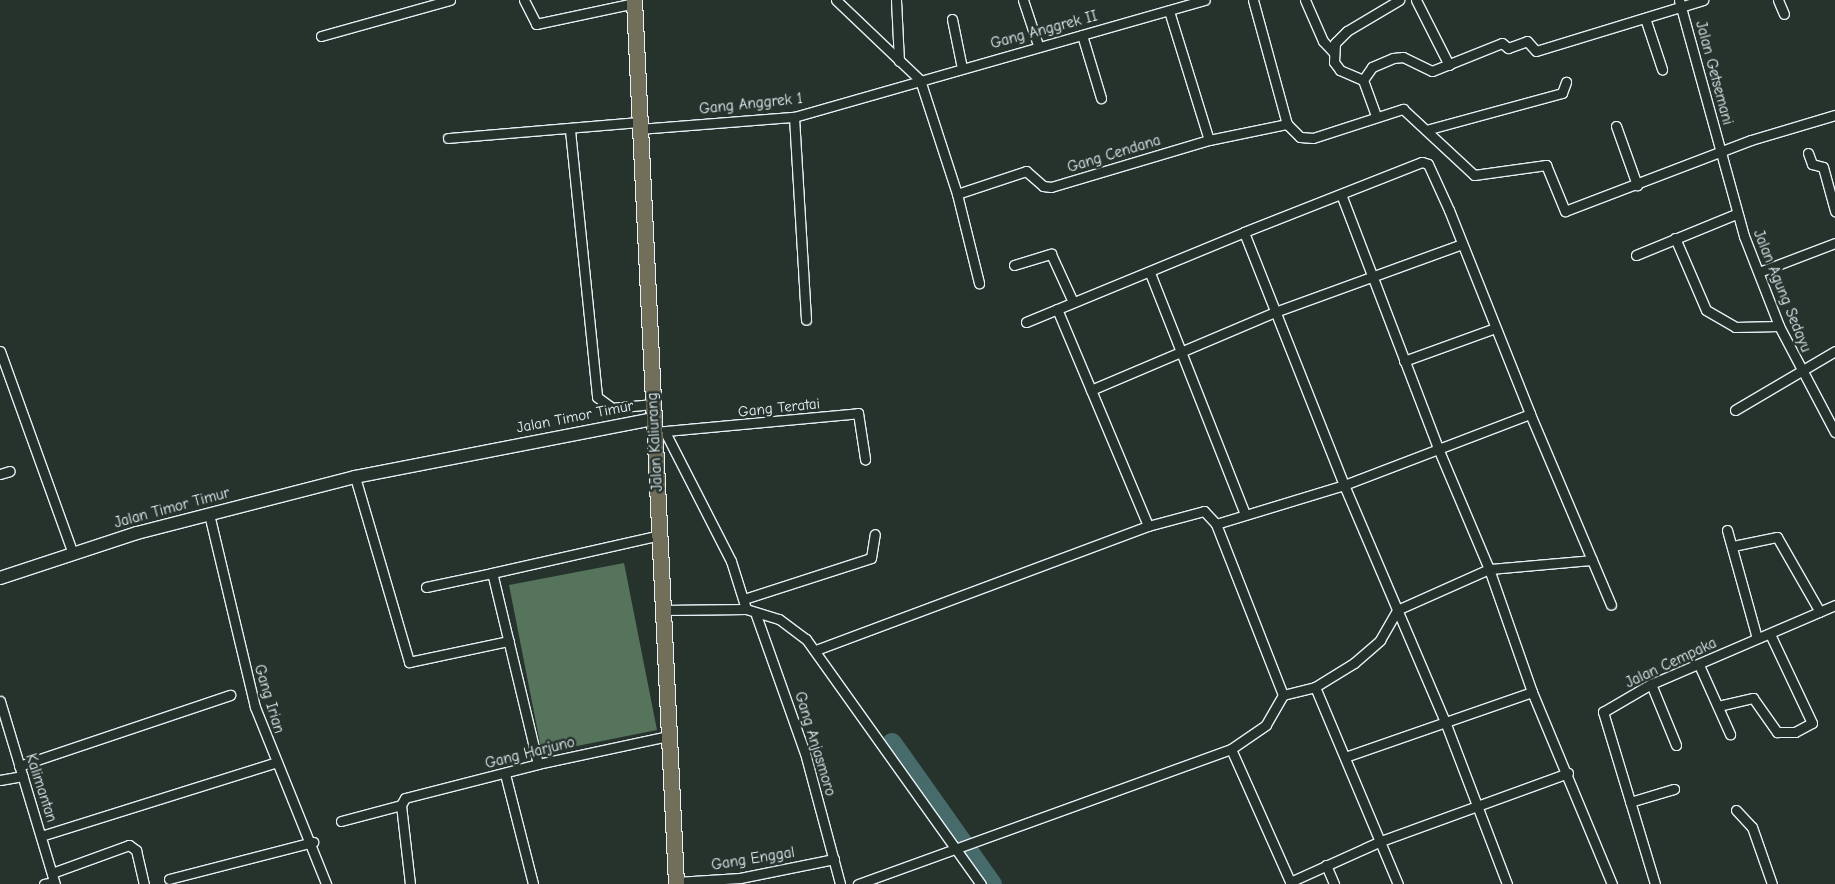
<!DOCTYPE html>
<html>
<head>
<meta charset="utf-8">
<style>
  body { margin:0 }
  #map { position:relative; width:1835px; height:884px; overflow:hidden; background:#26332d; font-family:"Comic Neue",sans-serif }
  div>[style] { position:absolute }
  .green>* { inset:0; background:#56735c }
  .river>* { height:20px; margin:-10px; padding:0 10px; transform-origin:10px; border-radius:10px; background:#476b6b }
  .roads { filter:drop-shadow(1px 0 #e8f1f8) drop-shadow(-1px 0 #e8f1f8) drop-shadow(0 1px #e8f1f8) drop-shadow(0 -1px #e8f1f8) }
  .street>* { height:9px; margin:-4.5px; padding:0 4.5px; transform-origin:4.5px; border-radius:4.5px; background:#26332d }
  .secondary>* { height:12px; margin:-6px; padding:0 6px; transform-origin:6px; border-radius:6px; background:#26332d }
  .primary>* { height:15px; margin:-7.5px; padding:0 7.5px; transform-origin:7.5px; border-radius:7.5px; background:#716e59 }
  span { translate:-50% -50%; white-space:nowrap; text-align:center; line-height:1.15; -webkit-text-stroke:5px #26332d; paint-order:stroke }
  .street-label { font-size:15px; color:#e8f1f8 }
</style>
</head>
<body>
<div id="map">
  <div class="green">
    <div style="clip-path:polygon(624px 563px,657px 730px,542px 753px,509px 585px)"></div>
  </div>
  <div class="river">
    <div style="left:892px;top:743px;width:173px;rotate:54.7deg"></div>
  </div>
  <div class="roads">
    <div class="street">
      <div style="left:524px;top:0;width:27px;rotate:63deg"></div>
      <div style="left:536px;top:24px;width:101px;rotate:-12deg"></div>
      <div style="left:836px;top:0;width:116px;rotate:43.6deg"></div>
      <div style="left:920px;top:80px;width:120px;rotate:72deg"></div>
      <div style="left:957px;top:194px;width:92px;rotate:76.1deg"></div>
      <div style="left:896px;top:0;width:61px;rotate:87.2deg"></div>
      <div style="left:1023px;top:0;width:47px;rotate:71.6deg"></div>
      <div style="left:1253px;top:0;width:129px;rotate:74.7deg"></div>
      <div style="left:1287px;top:124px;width:18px;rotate:45deg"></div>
      <div style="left:1300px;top:137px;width:13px;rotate:4deg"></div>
      <div style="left:1313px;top:138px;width:95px;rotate:-17.9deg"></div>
      <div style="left:1403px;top:109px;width:97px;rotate:42.9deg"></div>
      <div style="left:1474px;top:175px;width:73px;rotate:-7.9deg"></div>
      <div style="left:1546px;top:165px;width:50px;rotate:67.6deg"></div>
      <div style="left:1565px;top:211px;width:199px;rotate:-20.9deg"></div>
      <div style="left:1751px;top:140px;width:88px;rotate:-16.6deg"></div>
      <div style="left:1305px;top:0;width:45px;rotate:66.3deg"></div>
      <div style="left:1323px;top:41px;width:16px;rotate:47deg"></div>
      <div style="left:1416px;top:0;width:73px;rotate:63.1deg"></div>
      <div style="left:1679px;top:0;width:245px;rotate:74.6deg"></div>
      <div style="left:1744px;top:236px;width:97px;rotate:68.7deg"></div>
      <div style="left:1779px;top:326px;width:120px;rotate:62.2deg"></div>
      <div style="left:1778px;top:0;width:15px;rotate:67deg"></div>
      <div style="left:1169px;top:11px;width:135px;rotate:72.8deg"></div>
      <div style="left:952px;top:19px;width:50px;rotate:78.5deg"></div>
      <div style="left:1646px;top:21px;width:51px;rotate:71.6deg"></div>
      <div style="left:1082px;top:35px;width:66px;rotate:73.2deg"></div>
      <div style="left:321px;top:36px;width:134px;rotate:-15.6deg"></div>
      <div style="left:1363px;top:80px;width:16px;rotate:-55deg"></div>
      <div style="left:1372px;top:67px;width:23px;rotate:-23deg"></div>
      <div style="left:1393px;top:58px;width:10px;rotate:-6deg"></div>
      <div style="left:1403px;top:57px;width:32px;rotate:26deg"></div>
      <div style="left:1432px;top:71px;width:75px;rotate:-21.8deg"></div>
      <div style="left:1502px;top:43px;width:8px;rotate:40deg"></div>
      <div style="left:1508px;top:48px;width:20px;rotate:-20deg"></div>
      <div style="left:1527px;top:41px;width:13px;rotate:48deg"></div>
      <div style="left:1536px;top:51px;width:175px;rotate:-17deg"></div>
      <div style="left:1363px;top:80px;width:25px;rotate:-157deg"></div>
      <div style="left:1340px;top:70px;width:10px;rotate:-127deg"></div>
      <div style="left:1334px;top:62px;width:19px;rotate:-87deg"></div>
      <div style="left:1335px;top:43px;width:17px;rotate:-45deg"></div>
      <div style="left:1347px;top:31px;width:61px;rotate:-30.8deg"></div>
      <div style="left:1363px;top:80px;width:38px;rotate:70deg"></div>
      <div style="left:794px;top:117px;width:203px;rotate:86.6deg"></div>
      <div style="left:1616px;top:126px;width:63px;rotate:70.4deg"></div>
      <div style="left:640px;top:129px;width:154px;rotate:-4.5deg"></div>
      <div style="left:794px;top:117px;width:427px;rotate:-15.9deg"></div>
      <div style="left:570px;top:130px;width:268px;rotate:84.2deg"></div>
      <div style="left:597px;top:397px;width:19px;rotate:36deg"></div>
      <div style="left:612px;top:408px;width:41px;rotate:-5.6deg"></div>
      <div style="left:1426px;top:130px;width:141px;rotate:-15.2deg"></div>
      <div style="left:1562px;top:93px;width:12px;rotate:-70deg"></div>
      <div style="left:448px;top:138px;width:193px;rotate:-4.8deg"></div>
      <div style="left:1808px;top:153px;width:12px;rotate:70deg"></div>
      <div style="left:1812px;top:164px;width:11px;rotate:15deg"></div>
      <div style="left:1823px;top:167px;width:46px;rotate:74.7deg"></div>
      <div style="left:957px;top:194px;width:73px;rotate:-18.4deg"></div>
      <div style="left:1026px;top:171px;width:23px;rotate:41deg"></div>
      <div style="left:1043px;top:186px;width:8px;rotate:7deg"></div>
      <div style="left:1051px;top:187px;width:165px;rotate:-16.6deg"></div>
      <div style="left:1209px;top:140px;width:80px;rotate:-11.6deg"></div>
      <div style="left:1341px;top:194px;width:270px;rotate:69.1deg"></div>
      <div style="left:1437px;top:446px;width:134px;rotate:67.1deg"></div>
      <div style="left:1489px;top:569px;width:103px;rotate:-5deg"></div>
      <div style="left:1675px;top:238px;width:78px;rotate:66.7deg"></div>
      <div style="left:1706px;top:310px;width:34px;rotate:30deg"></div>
      <div style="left:1735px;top:327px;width:44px;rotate:-1.3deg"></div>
      <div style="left:1636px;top:255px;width:108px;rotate:-22.3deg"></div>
      <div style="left:1014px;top:265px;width:39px;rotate:-17deg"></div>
      <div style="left:1051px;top:254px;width:53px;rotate:65.4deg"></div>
      <div style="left:1759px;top:272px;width:81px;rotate:-20.9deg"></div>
      <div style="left:1150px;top:273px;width:259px;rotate:68.5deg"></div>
      <div style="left:1057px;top:309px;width:235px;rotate:67.2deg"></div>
      <div style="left:1026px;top:322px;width:236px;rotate:-22.4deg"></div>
      <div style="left:1244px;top:232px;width:191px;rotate:-21.5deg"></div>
      <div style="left:1422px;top:162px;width:6px;rotate:18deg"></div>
      <div style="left:1428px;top:164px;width:51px;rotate:65.5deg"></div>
      <div style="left:1449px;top:210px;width:219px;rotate:68.3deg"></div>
      <div style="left:1530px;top:414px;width:199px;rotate:159.1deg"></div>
      <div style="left:1344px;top:485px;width:272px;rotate:-111.6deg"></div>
      <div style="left:0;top:351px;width:216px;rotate:70.2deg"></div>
      <div style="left:1404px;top:361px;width:97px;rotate:-19.9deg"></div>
      <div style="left:1091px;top:390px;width:200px;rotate:-23deg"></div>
      <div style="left:1275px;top:312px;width:199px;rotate:-20deg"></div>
      <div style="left:1735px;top:410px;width:116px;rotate:-30.5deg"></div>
      <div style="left:1530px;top:414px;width:207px;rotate:67deg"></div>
      <div style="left:655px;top:432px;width:204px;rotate:-5.3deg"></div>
      <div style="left:858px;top:413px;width:47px;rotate:81.3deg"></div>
      <div style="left:665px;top:432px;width:145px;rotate:62.9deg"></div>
      <div style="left:731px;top:561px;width:50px;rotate:72.6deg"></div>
      <div style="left:0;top:474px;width:10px;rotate:-17deg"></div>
      <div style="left:355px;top:477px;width:193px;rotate:73.7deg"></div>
      <div style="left:409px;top:662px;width:102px;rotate:-11.9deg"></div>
      <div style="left:209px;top:514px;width:198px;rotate:76.6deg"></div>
      <div style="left:255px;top:707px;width:191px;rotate:68.1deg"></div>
      <div style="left:1216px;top:524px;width:134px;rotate:-16.9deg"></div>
      <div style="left:1344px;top:485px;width:254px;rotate:66.9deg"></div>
      <div style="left:1444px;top:719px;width:177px;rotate:69.1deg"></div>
      <div style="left:1727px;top:530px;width:112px;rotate:74.5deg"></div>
      <div style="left:1733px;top:546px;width:45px;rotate:-11.6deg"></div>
      <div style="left:1777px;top:537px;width:86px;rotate:60.2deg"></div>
      <div style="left:426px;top:587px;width:67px;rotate:-12deg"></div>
      <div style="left:744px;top:599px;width:133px;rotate:-17.9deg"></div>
      <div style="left:871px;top:558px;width:24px;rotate:-81deg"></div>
      <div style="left:663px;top:610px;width:83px;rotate:-0.7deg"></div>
      <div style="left:746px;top:609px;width:34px;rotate:17deg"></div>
      <div style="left:779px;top:619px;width:34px;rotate:37deg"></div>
      <div style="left:806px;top:639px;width:301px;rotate:54.5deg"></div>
      <div style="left:756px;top:615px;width:146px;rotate:70.5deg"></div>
      <div style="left:805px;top:753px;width:136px;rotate:75deg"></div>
      <div style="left:816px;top:650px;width:354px;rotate:-20.5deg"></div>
      <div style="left:1148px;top:526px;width:58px;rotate:-15deg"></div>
      <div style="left:1204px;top:511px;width:18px;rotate:47deg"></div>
      <div style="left:1216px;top:524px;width:184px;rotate:68.6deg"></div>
      <div style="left:1283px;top:695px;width:34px;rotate:120deg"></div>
      <div style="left:1266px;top:725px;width:42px;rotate:145.6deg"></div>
      <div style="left:1231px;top:749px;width:397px;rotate:160.1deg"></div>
      <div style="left:1699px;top:665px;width:76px;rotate:65.8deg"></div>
      <div style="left:1651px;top:684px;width:66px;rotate:67.7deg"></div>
      <div style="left:1315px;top:687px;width:214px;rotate:67.2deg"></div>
      <div style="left:1283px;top:695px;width:33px;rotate:-14deg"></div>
      <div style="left:1315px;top:687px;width:46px;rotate:-31.6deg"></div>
      <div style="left:1354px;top:663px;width:35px;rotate:-41deg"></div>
      <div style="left:1380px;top:640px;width:34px;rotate:-60deg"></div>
      <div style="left:1397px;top:610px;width:101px;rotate:-24deg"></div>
      <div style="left:1489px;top:569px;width:130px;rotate:70.7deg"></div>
      <div style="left:1532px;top:692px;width:208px;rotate:67.4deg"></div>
      <div style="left:0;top:701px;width:191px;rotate:73.3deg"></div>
      <div style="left:1718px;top:706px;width:36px;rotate:-13deg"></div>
      <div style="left:1753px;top:698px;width:42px;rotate:54.8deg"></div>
      <div style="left:1777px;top:732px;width:18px"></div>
      <div style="left:1795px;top:732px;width:19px;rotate:-28deg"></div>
      <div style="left:1812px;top:723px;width:98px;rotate:-115.3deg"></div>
      <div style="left:1231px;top:749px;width:148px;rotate:66deg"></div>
      <div style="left:1345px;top:757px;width:198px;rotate:-19.2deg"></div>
      <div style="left:538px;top:764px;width:196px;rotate:-103.5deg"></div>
      <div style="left:492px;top:573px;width:172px;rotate:-12.7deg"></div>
      <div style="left:19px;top:766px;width:223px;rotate:-18.6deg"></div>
      <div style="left:505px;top:774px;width:114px;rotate:75.7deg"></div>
      <div style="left:0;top:780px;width:23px;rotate:-10deg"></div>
      <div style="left:1630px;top:802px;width:46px;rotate:-16.5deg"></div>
      <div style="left:401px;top:805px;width:8px;rotate:-60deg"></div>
      <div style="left:405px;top:798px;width:137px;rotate:-14.3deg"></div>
      <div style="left:538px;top:764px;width:134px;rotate:-12.1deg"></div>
      <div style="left:401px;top:805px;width:80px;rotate:83.5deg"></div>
      <div style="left:1736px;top:810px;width:23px;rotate:47deg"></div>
      <div style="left:1752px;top:827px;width:60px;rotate:70.7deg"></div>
      <div style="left:341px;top:821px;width:62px;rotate:-14.9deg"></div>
      <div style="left:41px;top:836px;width:247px;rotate:-17.4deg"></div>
      <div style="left:1326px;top:865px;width:21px;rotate:67deg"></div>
      <div style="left:52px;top:873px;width:82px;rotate:-20deg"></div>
      <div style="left:129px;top:845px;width:9px;rotate:36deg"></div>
      <div style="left:136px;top:850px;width:35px;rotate:77deg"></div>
      <div style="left:169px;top:879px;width:149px;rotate:-14.4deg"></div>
      <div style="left:676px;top:882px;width:64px;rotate:-3.6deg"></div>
      <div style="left:740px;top:878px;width:96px;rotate:-11.4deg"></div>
      <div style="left:1290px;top:882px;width:100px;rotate:-24.3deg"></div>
      <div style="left:1381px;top:841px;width:199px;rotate:-20deg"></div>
      <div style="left:44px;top:884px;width:10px;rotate:-11deg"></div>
      <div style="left:1655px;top:884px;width:180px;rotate:-106.8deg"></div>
      <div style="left:1603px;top:712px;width:56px;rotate:-30.3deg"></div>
      <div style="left:1651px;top:684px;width:200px;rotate:-23.2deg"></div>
    </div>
    <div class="secondary">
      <div style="left:0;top:578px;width:144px;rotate:-18.2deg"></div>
      <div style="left:137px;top:533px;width:225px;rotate:-14.4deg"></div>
      <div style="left:355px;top:477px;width:305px;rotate:-11deg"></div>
    </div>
    <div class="primary">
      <div style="left:634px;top:0;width:885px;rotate:87.28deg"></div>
    </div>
  </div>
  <div class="street-label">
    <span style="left:1044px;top:30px;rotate:-15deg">Gang Anggrek II</span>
    <span style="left:1714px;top:73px;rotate:75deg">Jalan Getsemani</span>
    <span style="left:751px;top:104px;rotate:-6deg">Gang Anggrek 1</span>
    <span style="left:1114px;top:154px;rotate:-17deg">Gang Cendana</span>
    <span style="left:1782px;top:291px;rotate:68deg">Jalan Agung Sedayu</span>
    <span style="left:779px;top:408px;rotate:-6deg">Gang Teratai</span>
    <span style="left:575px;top:417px;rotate:-11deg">Jalan Timor Timur</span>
    <span style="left:655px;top:442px;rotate:-93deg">Jalan Kaliurang</span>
    <span style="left:172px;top:508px;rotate:-15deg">Jalan Timor Timur</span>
    <span style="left:1671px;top:663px;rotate:-25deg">Jalan Cempaka</span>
    <span style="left:269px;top:699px;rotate:73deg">Gang Irian</span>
    <span style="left:815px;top:744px;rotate:73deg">Gang Anjasmoro</span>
    <span style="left:530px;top:753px;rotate:-14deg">Gang Harjuno</span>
    <span style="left:41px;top:788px;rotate:72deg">Kalimantan</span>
    <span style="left:753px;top:859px;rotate:-9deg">Gang Enggal</span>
  </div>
</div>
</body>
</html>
